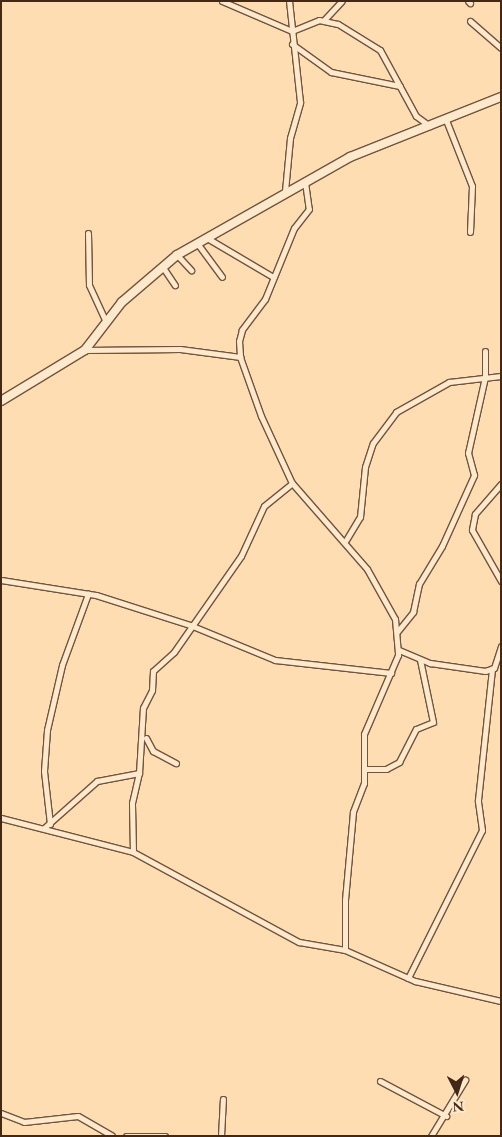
<!DOCTYPE html>
<html>
<head>
<meta charset="utf-8">
<style>
  body { margin:0 }
  #map { position:relative; width:502px; height:1137px; overflow:hidden; background:#fdddb1; font-family:"EB Garamond",serif }
  div>[style] { position:absolute }
  .roads { filter:drop-shadow(1px 0 #72543e) drop-shadow(-1px 0 #72543e) drop-shadow(0 1px #72543e) drop-shadow(0 -1px #72543e) }
  .minor>* { height:5px; margin:-2.5px; padding:0 2.5px; transform-origin:2.5px; border-radius:2.5px; background:#fee9cc }
  .secondary>* { height:8px; margin:-4px; padding:0 4px; transform-origin:4px; border-radius:4px; background:#fee9cc }
  span { translate:-50% -50%; white-space:nowrap; text-align:center; line-height:1.15; -webkit-text-stroke:4.5px #fee9cc; paint-order:stroke }
  .frame { position:absolute; inset:0; border:2px solid #432717; pointer-events:none }
  .north { position:absolute; left:432px; top:1067px; width:50px; height:50px; -webkit-text-stroke:4px #fee9cc; paint-order:stroke; rotate:175deg; font-size:14px; font-weight:700; line-height:20px; text-align:center; color:#432717 }
  .north::after { content:''; display:block; margin:auto; width:18px; height:22px; background:#432717; clip-path:polygon(50% 0,100% 100%,50% 72%,0 100%) }
</style>
</head>
<body>
<div id="map">
  <div class="roads">
    <div class="minor">
      <div style="left:222px;top:1px;width:76px;rotate:23.2deg"></div>
      <div style="left:292px;top:31px;width:29px;rotate:-22deg"></div>
      <div style="left:319px;top:20px;width:19px;rotate:12deg"></div>
      <div style="left:338px;top:24px;width:49px;rotate:31.8deg"></div>
      <div style="left:380px;top:50px;width:75px;rotate:61.4deg"></div>
      <div style="left:416px;top:116px;width:17px;rotate:36deg"></div>
      <div style="left:468px;top:1px;width:3px;rotate:45deg"></div>
      <div style="left:324px;top:20px;width:26px;rotate:-47deg"></div>
      <div style="left:470px;top:21px;width:41px;rotate:41.1deg"></div>
      <div style="left:292px;top:44px;width:48px;rotate:35.7deg"></div>
      <div style="left:331px;top:72px;width:70px;rotate:11.5deg"></div>
      <div style="left:446px;top:120px;width:71px;rotate:68.5deg"></div>
      <div style="left:472px;top:186px;width:46px;rotate:92.5deg"></div>
      <div style="left:305px;top:182px;width:27px;rotate:82deg"></div>
      <div style="left:309px;top:209px;width:24px;rotate:128deg"></div>
      <div style="left:294px;top:228px;width:77px;rotate:112.2deg"></div>
      <div style="left:265px;top:299px;width:39px;rotate:127deg"></div>
      <div style="left:242px;top:330px;width:11px;rotate:105deg"></div>
      <div style="left:239px;top:341px;width:16px;rotate:86deg"></div>
      <div style="left:240px;top:357px;width:63px;rotate:70.4deg"></div>
      <div style="left:261px;top:416px;width:74px;rotate:65.2deg"></div>
      <div style="left:292px;top:483px;width:114px;rotate:48.9deg"></div>
      <div style="left:367px;top:569px;width:57px;rotate:60.8deg"></div>
      <div style="left:395px;top:619px;width:36px;rotate:85deg"></div>
      <div style="left:398px;top:655px;width:86px;rotate:113.3deg"></div>
      <div style="left:364px;top:734px;width:49px;rotate:90deg"></div>
      <div style="left:364px;top:783px;width:31px;rotate:111deg"></div>
      <div style="left:353px;top:812px;width:88px;rotate:95.2deg"></div>
      <div style="left:345px;top:900px;width:50px;rotate:90deg"></div>
      <div style="left:285px;top:191px;width:53px;rotate:-84.6deg"></div>
      <div style="left:290px;top:138px;width:37px;rotate:-74deg"></div>
      <div style="left:300px;top:102px;width:102px;rotate:-96.2deg"></div>
      <div style="left:88px;top:233px;width:52px;rotate:88.9deg"></div>
      <div style="left:89px;top:285px;width:41px;rotate:65.3deg"></div>
      <div style="left:207px;top:238px;width:77px;rotate:30.6deg"></div>
      <div style="left:197px;top:243px;width:42px;rotate:53.7deg"></div>
      <div style="left:177px;top:255px;width:21px;rotate:47deg"></div>
      <div style="left:162px;top:266px;width:23px;rotate:56deg"></div>
      <div style="left:85px;top:350px;width:95px;rotate:-0.6deg"></div>
      <div style="left:180px;top:349px;width:61px;rotate:7.6deg"></div>
      <div style="left:501px;top:484px;width:40px;rotate:131deg"></div>
      <div style="left:475px;top:514px;width:16px;rotate:101deg"></div>
      <div style="left:472px;top:530px;width:59px;rotate:60.4deg"></div>
      <div style="left:346px;top:540px;width:27px;rotate:-59deg"></div>
      <div style="left:360px;top:517px;width:50px;rotate:-84.3deg"></div>
      <div style="left:365px;top:467px;width:25px;rotate:-72deg"></div>
      <div style="left:373px;top:443px;width:39px;rotate:-53deg"></div>
      <div style="left:396px;top:412px;width:61px;rotate:-29.5deg"></div>
      <div style="left:449px;top:382px;width:52px;rotate:-6.6deg"></div>
      <div style="left:1px;top:580px;width:96px;rotate:9deg"></div>
      <div style="left:96px;top:595px;width:99px;rotate:17.7deg"></div>
      <div style="left:190px;top:625px;width:92px;rotate:22.4deg"></div>
      <div style="left:275px;top:660px;width:117px;rotate:6.4deg"></div>
      <div style="left:397px;top:632px;width:26px;rotate:-51deg"></div>
      <div style="left:413px;top:612px;width:29px;rotate:-78deg"></div>
      <div style="left:419px;top:584px;width:44px;rotate:-58.8deg"></div>
      <div style="left:442px;top:546px;width:78px;rotate:-65.7deg"></div>
      <div style="left:474px;top:475px;width:23px;rotate:-105deg"></div>
      <div style="left:468px;top:453px;width:78px;rotate:-77.4deg"></div>
      <div style="left:485px;top:377px;width:26px;rotate:-90deg"></div>
      <div style="left:399px;top:650px;width:34px;rotate:23deg"></div>
      <div style="left:430px;top:663px;width:56px;rotate:8.3deg"></div>
      <div style="left:485px;top:671px;width:9px;rotate:-18deg"></div>
      <div style="left:494px;top:668px;width:23px;rotate:-72deg"></div>
      <div style="left:146px;top:738px;width:15px;rotate:62deg"></div>
      <div style="left:153px;top:751px;width:26px;rotate:28deg"></div>
      <div style="left:365px;top:769px;width:21px"></div>
      <div style="left:386px;top:769px;width:15px;rotate:-28deg"></div>
      <div style="left:399px;top:762px;width:37px;rotate:-63deg"></div>
      <div style="left:416px;top:729px;width:18px;rotate:-22deg"></div>
      <div style="left:433px;top:722px;width:63px;rotate:-101.8deg"></div>
      <div style="left:1px;top:818px;width:136px;rotate:14.4deg"></div>
      <div style="left:133px;top:852px;width:189px;rotate:28.5deg"></div>
      <div style="left:299px;top:942px;width:47px;rotate:9.9deg"></div>
      <div style="left:345px;top:950px;width:77px;rotate:23.9deg"></div>
      <div style="left:415px;top:981px;width:88px;rotate:13.1deg"></div>
      <div style="left:50px;top:824px;width:53px;rotate:-96.5deg"></div>
      <div style="left:44px;top:771px;width:41px;rotate:-85.8deg"></div>
      <div style="left:47px;top:730px;width:67px;rotate:-77deg"></div>
      <div style="left:62px;top:665px;width:76px;rotate:-69.9deg"></div>
      <div style="left:44px;top:828px;width:71px;rotate:-41.6deg"></div>
      <div style="left:97px;top:781px;width:43px;rotate:-10.8deg"></div>
      <div style="left:139px;top:773px;width:65px;rotate:-86.5deg"></div>
      <div style="left:143px;top:708px;width:20px;rotate:-63deg"></div>
      <div style="left:152px;top:690px;width:19px;rotate:-87deg"></div>
      <div style="left:153px;top:671px;width:28px;rotate:-42deg"></div>
      <div style="left:174px;top:652px;width:117px;rotate:-55.1deg"></div>
      <div style="left:241px;top:556px;width:55px;rotate:-65.3deg"></div>
      <div style="left:264px;top:506px;width:36px;rotate:-39deg"></div>
      <div style="left:133px;top:852px;width:49px;rotate:-91.2deg"></div>
      <div style="left:132px;top:803px;width:31px;rotate:-77deg"></div>
      <div style="left:408px;top:978px;width:165px;rotate:-63.4deg"></div>
      <div style="left:482px;top:830px;width:30px;rotate:-98deg"></div>
      <div style="left:478px;top:800px;width:132px;rotate:-83.9deg"></div>
      <div style="left:380px;top:1081px;width:75px;rotate:27.9deg"></div>
      <div style="left:1px;top:1113px;width:25px;rotate:21deg"></div>
      <div style="left:24px;top:1122px;width:54px;rotate:-6.3deg"></div>
      <div style="left:78px;top:1116px;width:39px;rotate:30deg"></div>
      <div style="left:126px;top:1136px;width:39px"></div>
      <div style="left:221px;top:1136px;width:37px;rotate:-87deg"></div>
      <div style="left:431px;top:1136px;width:66px;rotate:-58.7deg"></div>
    </div>
    <div class="secondary">
      <div style="left:1px;top:401px;width:98px;rotate:-31.3deg"></div>
      <div style="left:85px;top:350px;width:61px;rotate:-52.4deg"></div>
      <div style="left:122px;top:302px;width:72px;rotate:-40.5deg"></div>
      <div style="left:177px;top:255px;width:199px;rotate:-29.5deg"></div>
      <div style="left:350px;top:157px;width:162px;rotate:-21.7deg"></div>
    </div>
  </div>
  <div class="frame"></div>
  <div class="north">N</div>
</div>
</body>
</html>
